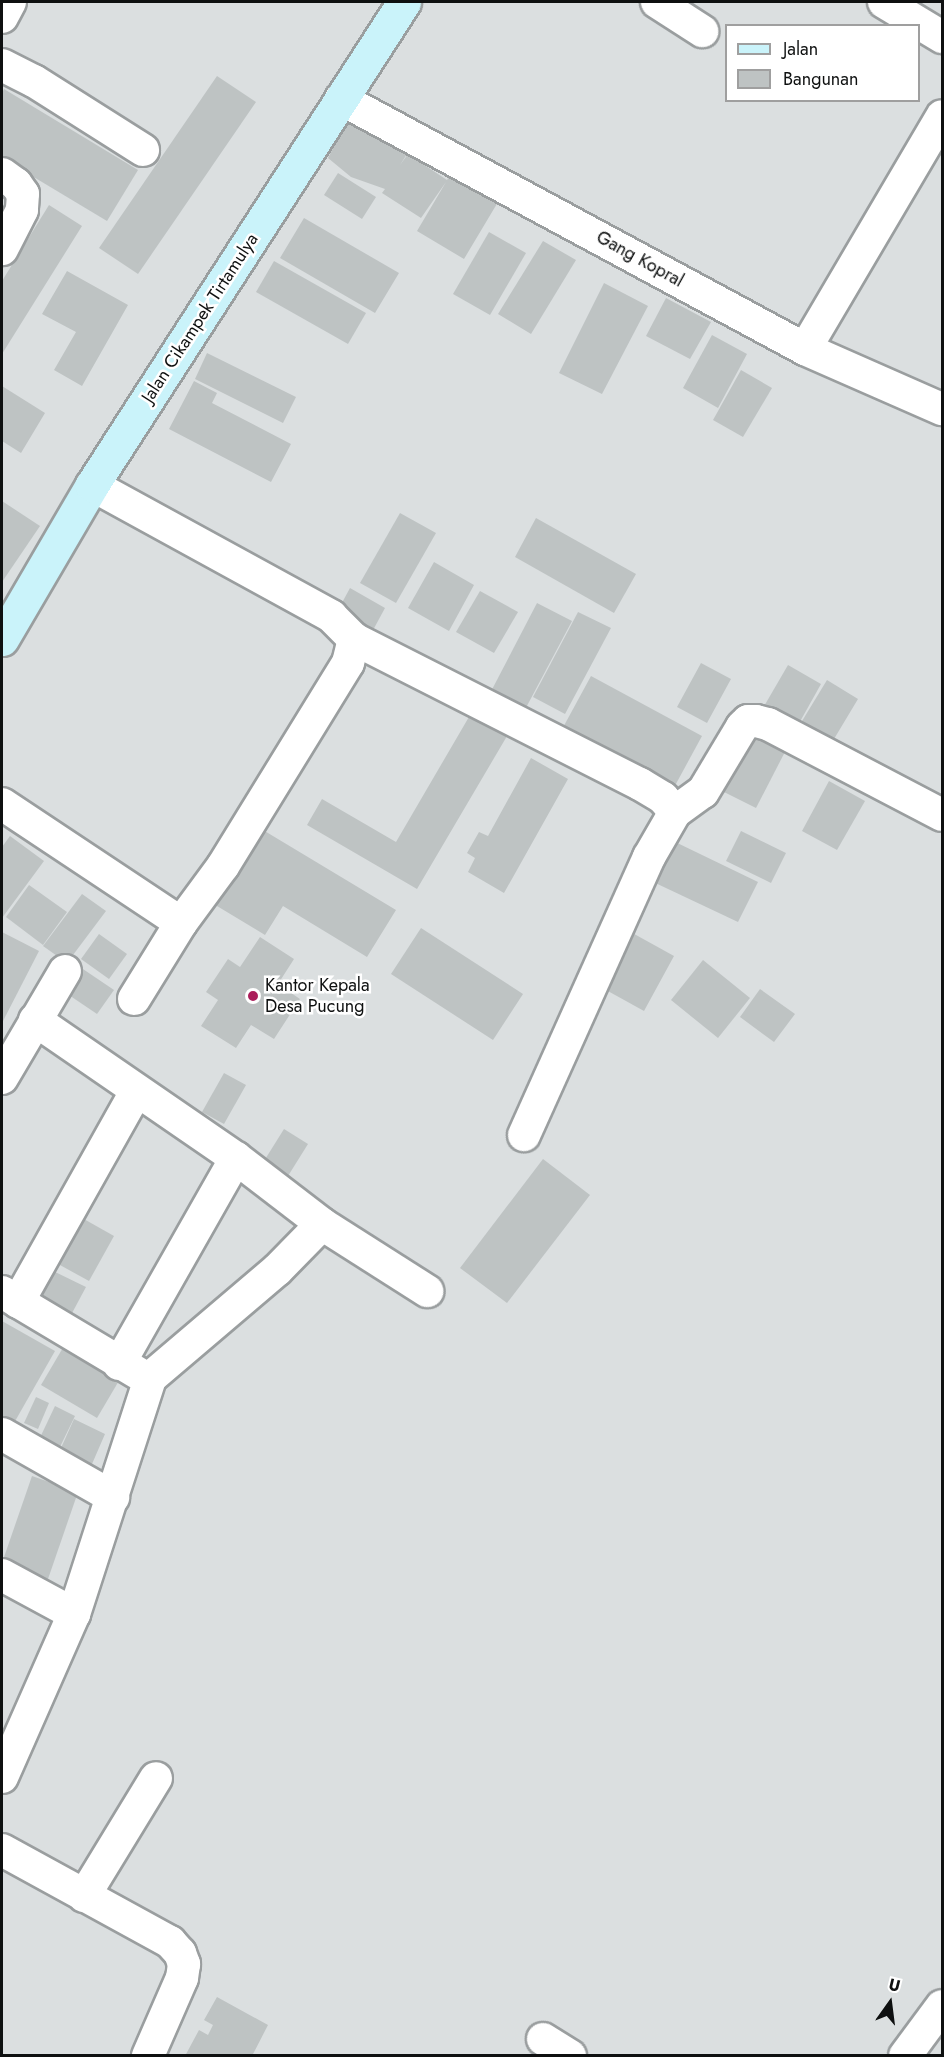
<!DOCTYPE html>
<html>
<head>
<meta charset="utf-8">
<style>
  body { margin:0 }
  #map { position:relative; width:944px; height:2057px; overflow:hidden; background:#dbdfe0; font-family:Jost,sans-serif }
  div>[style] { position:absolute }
  .building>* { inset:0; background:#bec3c3 }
  .roads { filter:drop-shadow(2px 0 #9a9e9f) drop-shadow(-2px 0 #9a9e9f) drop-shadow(0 2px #9a9e9f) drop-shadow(0 -2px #9a9e9f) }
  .street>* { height:32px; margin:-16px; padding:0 16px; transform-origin:16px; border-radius:16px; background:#fff }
  .secondary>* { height:33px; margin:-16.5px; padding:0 16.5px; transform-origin:16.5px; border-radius:16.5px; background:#caf3fa }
  .dots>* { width:16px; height:16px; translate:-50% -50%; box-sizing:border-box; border:3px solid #fff; border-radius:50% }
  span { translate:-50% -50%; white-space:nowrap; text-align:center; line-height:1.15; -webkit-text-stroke:5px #fff; paint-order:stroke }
  .street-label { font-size:18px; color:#0e1010 }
  .poi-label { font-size:18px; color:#0e1010 }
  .left { translate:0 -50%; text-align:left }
  .frame { position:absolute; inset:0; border:3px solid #0e1010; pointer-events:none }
  .legend { position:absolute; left:725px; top:24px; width:195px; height:78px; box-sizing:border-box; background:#fff; border:2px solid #9f9f9f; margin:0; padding:8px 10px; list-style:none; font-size:18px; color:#0e1010 }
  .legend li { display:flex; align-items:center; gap:12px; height:30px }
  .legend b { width:30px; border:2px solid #9f9f9f }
  .north { position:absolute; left:860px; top:1973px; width:60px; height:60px; -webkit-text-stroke:4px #fff; paint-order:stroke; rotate:14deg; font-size:16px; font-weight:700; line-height:24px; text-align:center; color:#0e1010 }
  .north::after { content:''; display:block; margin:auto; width:21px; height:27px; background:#0e1010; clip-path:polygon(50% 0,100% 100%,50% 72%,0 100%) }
</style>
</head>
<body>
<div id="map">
  <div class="building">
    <div style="clip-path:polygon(217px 76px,256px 102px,138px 274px,99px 248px)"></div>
    <div style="clip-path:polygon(4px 89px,138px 170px,107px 221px,2px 158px,2px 93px)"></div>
    <div style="clip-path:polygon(347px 120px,407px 154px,400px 165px,408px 154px,447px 180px,454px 169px,501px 197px,464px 259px,417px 231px,446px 182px,421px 218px,382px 193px,385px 189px,351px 177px,328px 158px)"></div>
    <div style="clip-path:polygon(338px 173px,376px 197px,362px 219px,324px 195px)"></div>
    <div style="clip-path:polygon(49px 205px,82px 226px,2px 354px,2px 281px)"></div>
    <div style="clip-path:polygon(304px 218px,399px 273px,375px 313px,280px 258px)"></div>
    <div style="clip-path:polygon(489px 232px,526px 253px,490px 315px,453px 294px)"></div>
    <div style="clip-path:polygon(543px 241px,576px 260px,531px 334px,498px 314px)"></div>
    <div style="clip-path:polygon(274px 261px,366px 313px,348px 344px,256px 292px)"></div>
    <div style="clip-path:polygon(67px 271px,128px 305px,82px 386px,54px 370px,76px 332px,42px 314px)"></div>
    <div style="clip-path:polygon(604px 283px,648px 306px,602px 394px,559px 373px)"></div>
    <div style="clip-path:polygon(666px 298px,711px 322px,690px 359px,646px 336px)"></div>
    <div style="clip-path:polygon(712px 335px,747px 354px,718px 408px,683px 388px)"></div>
    <div style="clip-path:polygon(207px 353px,296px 397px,283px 423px,195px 379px)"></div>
    <div style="clip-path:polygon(741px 370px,772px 388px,743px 437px,713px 420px)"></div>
    <div style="clip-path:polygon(194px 381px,217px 393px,212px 403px,291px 444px,271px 482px,169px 429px)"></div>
    <div style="clip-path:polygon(2px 386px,45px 413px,21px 453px,2px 441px)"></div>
    <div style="clip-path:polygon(2px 501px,40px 526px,2px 582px)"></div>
    <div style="clip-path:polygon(400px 513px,436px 533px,396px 603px,360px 583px)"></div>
    <div style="clip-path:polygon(536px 518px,636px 574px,614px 613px,515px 557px)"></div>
    <div style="clip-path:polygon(434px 562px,474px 585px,449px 631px,408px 608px)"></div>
    <div style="clip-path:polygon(350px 588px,385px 608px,372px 632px,337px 612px)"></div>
    <div style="clip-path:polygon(480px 591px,518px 612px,494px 653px,456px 632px)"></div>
    <div style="clip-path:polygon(537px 603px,572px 621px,520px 719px,486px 701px)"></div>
    <div style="clip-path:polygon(578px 612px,611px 628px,565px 714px,533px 697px)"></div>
    <div style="clip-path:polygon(701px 663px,731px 679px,707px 723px,677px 707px)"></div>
    <div style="clip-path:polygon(788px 665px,821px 684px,797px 727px,763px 708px)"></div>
    <div style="clip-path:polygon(591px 676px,702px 736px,671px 793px,560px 733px)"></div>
    <div style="clip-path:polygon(827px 680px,858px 699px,831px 744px,799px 726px)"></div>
    <div style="clip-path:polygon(473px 710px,510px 731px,417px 889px,307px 825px,322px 799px,396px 842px)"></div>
    <div style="clip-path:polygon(755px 730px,788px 746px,756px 808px,724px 792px)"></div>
    <div style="clip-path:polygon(531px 758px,568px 779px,504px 893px,468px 872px,475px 858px,467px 853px,479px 832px,488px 836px)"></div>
    <div style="clip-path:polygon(829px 781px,865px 801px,837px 850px,802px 831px)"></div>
    <div style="clip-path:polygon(258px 827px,396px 910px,367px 957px,283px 906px,265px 935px,212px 903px)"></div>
    <div style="clip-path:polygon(741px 831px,786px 853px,771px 883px,726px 861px)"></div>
    <div style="clip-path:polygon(10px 836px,44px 861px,2px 918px,2px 847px)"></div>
    <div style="clip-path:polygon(669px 839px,758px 882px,738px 922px,649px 880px)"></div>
    <div style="clip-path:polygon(29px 885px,67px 912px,43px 945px,6px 917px)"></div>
    <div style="clip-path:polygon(82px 894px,106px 911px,67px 963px,43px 946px)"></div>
    <div style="clip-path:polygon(421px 928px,523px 994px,493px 1040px,391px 974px)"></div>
    <div style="clip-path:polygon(627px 930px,674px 956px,644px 1011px,597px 985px)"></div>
    <div style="clip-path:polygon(2px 932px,39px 951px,2px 1023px)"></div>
    <div style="clip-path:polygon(99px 934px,127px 954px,109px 979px,81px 959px)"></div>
    <div style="clip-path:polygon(260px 937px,294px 959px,278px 984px,300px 999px,274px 1039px,251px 1025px,236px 1048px,201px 1026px,218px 1000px,206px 992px,228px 959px,240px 967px)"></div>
    <div style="clip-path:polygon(703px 960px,750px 998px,718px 1038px,671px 1000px)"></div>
    <div style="clip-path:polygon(77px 965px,114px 990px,97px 1014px,60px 989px)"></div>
    <div style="clip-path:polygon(760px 989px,795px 1014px,774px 1042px,740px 1017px)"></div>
    <div style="clip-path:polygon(224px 1073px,246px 1085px,224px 1124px,202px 1112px)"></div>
    <div style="clip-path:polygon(284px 1129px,308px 1144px,288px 1176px,264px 1161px)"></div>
    <div style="clip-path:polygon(543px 1159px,590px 1195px,507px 1303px,460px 1268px)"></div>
    <div style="clip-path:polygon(75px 1214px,114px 1236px,89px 1281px,49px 1259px)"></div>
    <div style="clip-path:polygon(51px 1270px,86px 1287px,71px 1315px,37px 1297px)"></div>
    <div style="clip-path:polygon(2px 1321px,55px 1351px,14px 1423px,2px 1416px)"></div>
    <div style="clip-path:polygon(64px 1346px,120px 1379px,97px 1418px,41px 1385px)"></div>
    <div style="clip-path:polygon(36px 1397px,49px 1403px,38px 1429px,24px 1423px)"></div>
    <div style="clip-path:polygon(55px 1406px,75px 1416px,57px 1453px,37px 1444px)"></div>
    <div style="clip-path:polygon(74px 1419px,105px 1434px,92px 1464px,87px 1462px,84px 1470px,59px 1458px,64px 1449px,61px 1448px)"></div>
    <div style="clip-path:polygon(32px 1476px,78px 1492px,48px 1579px,2px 1563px)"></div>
    <div style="clip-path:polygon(217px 1997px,268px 2025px,252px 2056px,185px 2056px,199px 2030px,208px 2035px,213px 2025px,204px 2020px)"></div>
  </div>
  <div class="roads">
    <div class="street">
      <div style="left:657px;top:2px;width:54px;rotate:32.8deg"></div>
      <div style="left:884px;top:2px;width:68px;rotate:31.1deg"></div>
      <div style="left:2px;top:17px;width:17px;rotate:-62deg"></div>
      <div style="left:2px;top:65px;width:36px;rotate:27deg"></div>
      <div style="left:34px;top:81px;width:129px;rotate:32.3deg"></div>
      <div style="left:341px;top:99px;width:527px;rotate:28.32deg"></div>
      <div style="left:805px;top:349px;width:150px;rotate:23.7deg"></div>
      <div style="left:2px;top:174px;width:17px;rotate:36deg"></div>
      <div style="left:16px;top:184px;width:12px;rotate:55deg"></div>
      <div style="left:23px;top:194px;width:16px;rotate:94deg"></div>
      <div style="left:22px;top:210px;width:44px;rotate:117.1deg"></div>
      <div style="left:805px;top:349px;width:270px;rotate:-59.5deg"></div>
      <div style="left:92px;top:485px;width:273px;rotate:28.7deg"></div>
      <div style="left:331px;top:616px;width:33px;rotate:45deg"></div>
      <div style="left:354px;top:639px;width:321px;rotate:26.9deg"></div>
      <div style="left:640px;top:784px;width:27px;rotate:31deg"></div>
      <div style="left:663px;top:798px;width:18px;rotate:49deg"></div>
      <div style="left:675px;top:812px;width:52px;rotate:120deg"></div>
      <div style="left:649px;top:857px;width:305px;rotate:114.2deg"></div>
      <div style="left:2px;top:804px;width:215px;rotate:33.6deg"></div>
      <div style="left:675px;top:812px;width:34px;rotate:-36deg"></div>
      <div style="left:703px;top:792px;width:76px;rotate:-59deg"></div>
      <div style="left:742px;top:727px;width:8px;rotate:-45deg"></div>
      <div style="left:748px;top:721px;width:8px"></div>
      <div style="left:756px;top:721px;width:12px;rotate:14deg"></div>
      <div style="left:768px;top:724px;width:196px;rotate:27.6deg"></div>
      <div style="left:134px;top:999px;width:89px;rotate:-58.3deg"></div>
      <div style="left:181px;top:923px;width:71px;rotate:-53.6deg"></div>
      <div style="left:223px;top:866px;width:238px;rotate:-58.4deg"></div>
      <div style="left:348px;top:663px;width:25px;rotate:-76deg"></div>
      <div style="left:35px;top:1020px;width:244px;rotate:34.5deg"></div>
      <div style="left:236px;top:1158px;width:108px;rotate:37.5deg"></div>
      <div style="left:322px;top:1224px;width:125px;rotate:32.5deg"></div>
      <div style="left:2px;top:1078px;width:124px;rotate:-59.5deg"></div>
      <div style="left:2px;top:1292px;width:158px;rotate:30.8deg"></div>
      <div style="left:18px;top:1302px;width:241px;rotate:-60.7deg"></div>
      <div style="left:119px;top:1364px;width:237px;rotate:-60.4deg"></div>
      <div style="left:2px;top:1434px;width:128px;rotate:29.6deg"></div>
      <div style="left:2px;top:1575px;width:82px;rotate:28.4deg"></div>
      <div style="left:2px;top:1777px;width:178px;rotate:-66.2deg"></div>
      <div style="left:74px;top:1614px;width:248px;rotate:-72.1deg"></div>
      <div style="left:150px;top:1378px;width:167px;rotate:-40.4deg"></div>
      <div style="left:277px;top:1270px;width:64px;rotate:-45.6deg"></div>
      <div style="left:2px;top:1850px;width:192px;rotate:28.7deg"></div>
      <div style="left:170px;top:1942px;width:15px;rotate:48deg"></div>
      <div style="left:180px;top:1953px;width:12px;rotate:70deg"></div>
      <div style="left:184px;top:1964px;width:14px;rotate:98deg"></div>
      <div style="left:182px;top:1978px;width:85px;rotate:113.6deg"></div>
      <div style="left:84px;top:1896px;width:138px;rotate:-58.6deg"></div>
      <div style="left:543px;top:2039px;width:32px;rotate:32deg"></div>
      <div style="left:905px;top:2056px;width:62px;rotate:-53.5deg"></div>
    </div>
    <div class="secondary">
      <div style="left:2px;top:639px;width:178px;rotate:-59.7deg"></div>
      <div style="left:92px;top:485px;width:575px;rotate:-57.14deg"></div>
    </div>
  </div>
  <div class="dots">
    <div style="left:253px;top:996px;background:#ab1d5a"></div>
  </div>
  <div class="street-label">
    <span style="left:640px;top:259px;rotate:29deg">Gang Kopral</span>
    <span style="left:200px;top:318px;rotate:-57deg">Jalan Cikampek Tirtamulya</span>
  </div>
  <div class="poi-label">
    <span class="left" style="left:265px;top:996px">Kantor Kepala<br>Desa Pucung</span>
  </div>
  <div class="frame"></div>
  <ul class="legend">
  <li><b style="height:8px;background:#caf3fa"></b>Jalan</li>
  <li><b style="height:16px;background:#bec3c3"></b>Bangunan</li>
  </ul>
  <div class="north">U</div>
</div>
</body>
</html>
